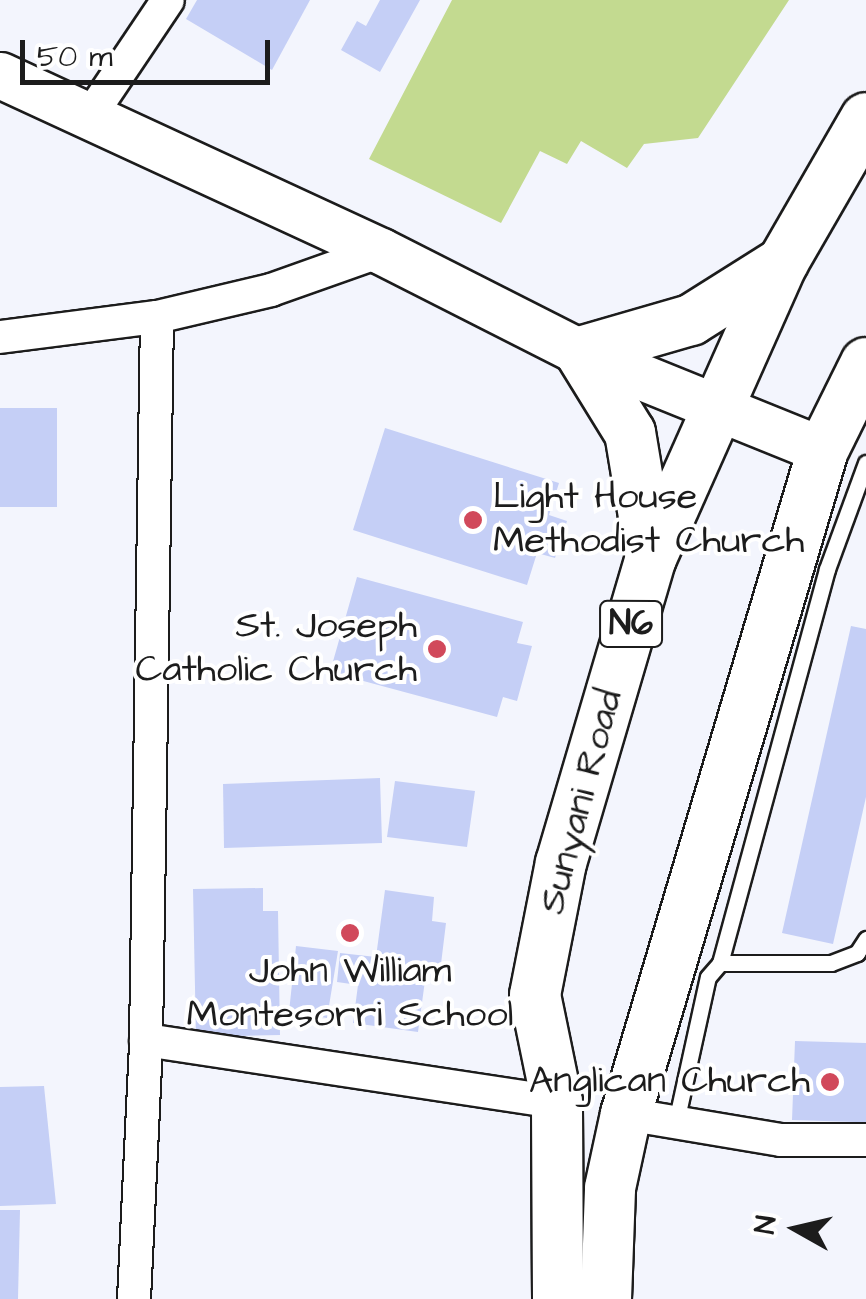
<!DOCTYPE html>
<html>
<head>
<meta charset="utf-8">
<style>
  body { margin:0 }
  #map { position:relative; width:866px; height:1299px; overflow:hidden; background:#f3f5fd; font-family:"Architects Daughter",sans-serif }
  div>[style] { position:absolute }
  .green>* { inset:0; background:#c3da90 }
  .building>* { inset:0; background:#c5cff6 }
  .roads { filter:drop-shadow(2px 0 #1c1c1c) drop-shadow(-2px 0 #1c1c1c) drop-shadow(0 2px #1c1c1c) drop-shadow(0 -2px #1c1c1c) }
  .lane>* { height:15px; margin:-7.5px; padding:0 7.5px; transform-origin:7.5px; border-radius:7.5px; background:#fff }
  .street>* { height:32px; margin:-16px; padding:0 16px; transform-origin:16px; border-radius:16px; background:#fff }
  .secondary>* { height:45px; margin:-22.5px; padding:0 22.5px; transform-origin:22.5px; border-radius:22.5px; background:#fff }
  .primary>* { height:50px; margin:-25px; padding:0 25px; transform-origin:25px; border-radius:25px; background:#fff }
  .dots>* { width:28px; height:28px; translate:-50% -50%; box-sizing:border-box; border:5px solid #fff; border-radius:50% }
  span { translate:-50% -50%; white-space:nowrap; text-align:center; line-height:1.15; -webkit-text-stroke:8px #fff; paint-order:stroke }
  .shield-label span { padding:2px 8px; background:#fff; border:2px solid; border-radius:8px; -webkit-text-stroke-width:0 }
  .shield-label { font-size:35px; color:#1c1c1c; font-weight:700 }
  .poi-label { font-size:38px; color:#1c1c1c }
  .left { translate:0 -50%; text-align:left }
  .right { translate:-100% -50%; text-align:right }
  .street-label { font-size:38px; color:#1c1c1c }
  .north { position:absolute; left:746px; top:1179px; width:100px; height:100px; -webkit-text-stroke:8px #fff; paint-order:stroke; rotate:278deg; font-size:28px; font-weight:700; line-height:40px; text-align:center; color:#1c1c1c }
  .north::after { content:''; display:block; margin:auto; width:35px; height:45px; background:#1c1c1c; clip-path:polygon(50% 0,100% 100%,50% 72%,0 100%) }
  .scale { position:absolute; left:20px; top:40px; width:250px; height:45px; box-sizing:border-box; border:5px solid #1c1c1c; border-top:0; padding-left:12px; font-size:30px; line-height:35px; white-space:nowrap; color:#1c1c1c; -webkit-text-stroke:8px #fff; paint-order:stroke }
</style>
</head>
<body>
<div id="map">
  <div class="green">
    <div style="clip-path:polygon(452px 0,789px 0,698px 138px,644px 144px,627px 168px,581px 141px,567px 164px,540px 151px,501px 223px,369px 159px)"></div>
  </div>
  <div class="building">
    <div style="clip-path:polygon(197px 0,310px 0,272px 70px,186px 19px)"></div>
    <div style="clip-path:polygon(380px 0,420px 0,380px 72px,341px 50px,357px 21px,366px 26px)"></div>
    <div style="clip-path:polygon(0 408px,57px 408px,57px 507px,0 507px)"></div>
    <div style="clip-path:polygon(385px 428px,559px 483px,549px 515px,567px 521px,555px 558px,537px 553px,527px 585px,353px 530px)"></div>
    <div style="clip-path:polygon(357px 577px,523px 622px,517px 643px,532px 646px,517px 701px,503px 697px,497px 717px,330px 672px)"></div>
    <div style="clip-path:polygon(851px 626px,866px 629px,866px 797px,833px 944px,782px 933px)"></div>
    <div style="clip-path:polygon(380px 778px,382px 843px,224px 848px,223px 784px)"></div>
    <div style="clip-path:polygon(395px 781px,475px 791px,467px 847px,387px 837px)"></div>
    <div style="clip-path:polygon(263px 888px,263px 911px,278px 911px,280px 1035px,196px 1037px,193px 889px)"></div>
    <div style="clip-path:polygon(385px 890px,434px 897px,432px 921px,446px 923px,441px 964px,427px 966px,418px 1032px,353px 1023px,358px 985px,337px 982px,340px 953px,376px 957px)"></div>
    <div style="clip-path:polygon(296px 946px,338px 951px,327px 1018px,289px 1012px)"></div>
    <div style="clip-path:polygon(795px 1041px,866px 1043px,866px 1132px,856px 1132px,856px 1122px,792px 1120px)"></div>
    <div style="clip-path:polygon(44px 1086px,56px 1204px,0 1206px,0 1087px)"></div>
    <div style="clip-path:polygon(0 1210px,20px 1210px,18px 1299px,0 1299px)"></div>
  </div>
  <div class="roads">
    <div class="lane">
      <div style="left:720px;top:963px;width:408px;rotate:-74.8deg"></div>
      <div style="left:827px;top:569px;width:113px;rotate:-69.8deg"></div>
      <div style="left:676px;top:1122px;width:148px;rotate:-77.6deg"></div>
      <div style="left:708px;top:977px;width:18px;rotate:-49deg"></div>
      <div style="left:720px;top:963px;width:111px"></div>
      <div style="left:831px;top:963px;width:28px;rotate:-21deg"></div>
      <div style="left:857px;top:953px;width:17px;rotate:-57deg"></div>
    </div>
    <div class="street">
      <div style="left:88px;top:119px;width:143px;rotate:-56.1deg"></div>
      <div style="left:0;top:337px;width:158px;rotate:-7.3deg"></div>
      <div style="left:157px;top:317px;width:117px;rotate:-13.3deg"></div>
      <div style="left:271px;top:290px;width:117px;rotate:-19.5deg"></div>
      <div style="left:146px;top:1040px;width:416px;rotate:8.6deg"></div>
      <div style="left:626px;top:1114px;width:157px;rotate:9.5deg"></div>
      <div style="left:781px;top:1140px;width:85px"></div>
      <div style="left:134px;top:1299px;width:259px;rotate:-87.3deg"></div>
      <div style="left:146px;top:1040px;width:723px;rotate:-89.13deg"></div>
    </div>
    <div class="secondary">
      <div style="left:0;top:75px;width:420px;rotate:24.8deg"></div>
      <div style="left:381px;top:251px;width:223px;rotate:26.9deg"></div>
      <div style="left:580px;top:352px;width:262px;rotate:22deg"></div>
    </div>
    <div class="primary">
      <div style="left:651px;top:558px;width:127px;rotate:-99.5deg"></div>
      <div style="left:630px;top:433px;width:95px;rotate:-121.7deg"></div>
      <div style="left:580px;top:352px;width:116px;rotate:-16.1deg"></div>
      <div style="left:691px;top:320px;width:109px;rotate:-32.2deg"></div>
      <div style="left:558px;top:1299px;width:197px;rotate:-90.3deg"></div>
      <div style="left:557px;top:1102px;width:109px;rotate:-101.6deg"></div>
      <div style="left:535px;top:995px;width:135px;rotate:-78.9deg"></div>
      <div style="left:561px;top:863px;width:318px;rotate:-73.6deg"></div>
      <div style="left:651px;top:558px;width:324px;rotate:-66deg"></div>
      <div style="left:783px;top:262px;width:166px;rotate:-60deg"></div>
      <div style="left:606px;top:1299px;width:111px;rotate:-87.9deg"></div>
      <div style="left:610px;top:1188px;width:76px;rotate:-77.8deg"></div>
      <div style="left:626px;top:1114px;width:693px;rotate:-73.48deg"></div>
      <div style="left:823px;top:450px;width:97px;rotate:-63.7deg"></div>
    </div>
  </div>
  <div class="dots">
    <div style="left:473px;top:520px;background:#d1495b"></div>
    <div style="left:437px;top:649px;background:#d1495b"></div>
    <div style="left:350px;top:933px;background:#d1495b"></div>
    <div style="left:830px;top:1082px;background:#d1495b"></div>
  </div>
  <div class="shield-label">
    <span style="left:631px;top:624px">N6</span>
  </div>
  <div class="poi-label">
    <span class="left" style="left:493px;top:520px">Light House<br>Methodist Church</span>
    <span class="right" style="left:417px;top:649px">St. Joseph<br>Catholic Church</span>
    <span style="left:350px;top:994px">John William<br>Montesorri School</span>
    <span class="right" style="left:810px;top:1082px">Anglican Church</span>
  </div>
  <div class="street-label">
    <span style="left:582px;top:802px;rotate:-75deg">Sunyani Road</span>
  </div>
  <div class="north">N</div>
  <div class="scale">50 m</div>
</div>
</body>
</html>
